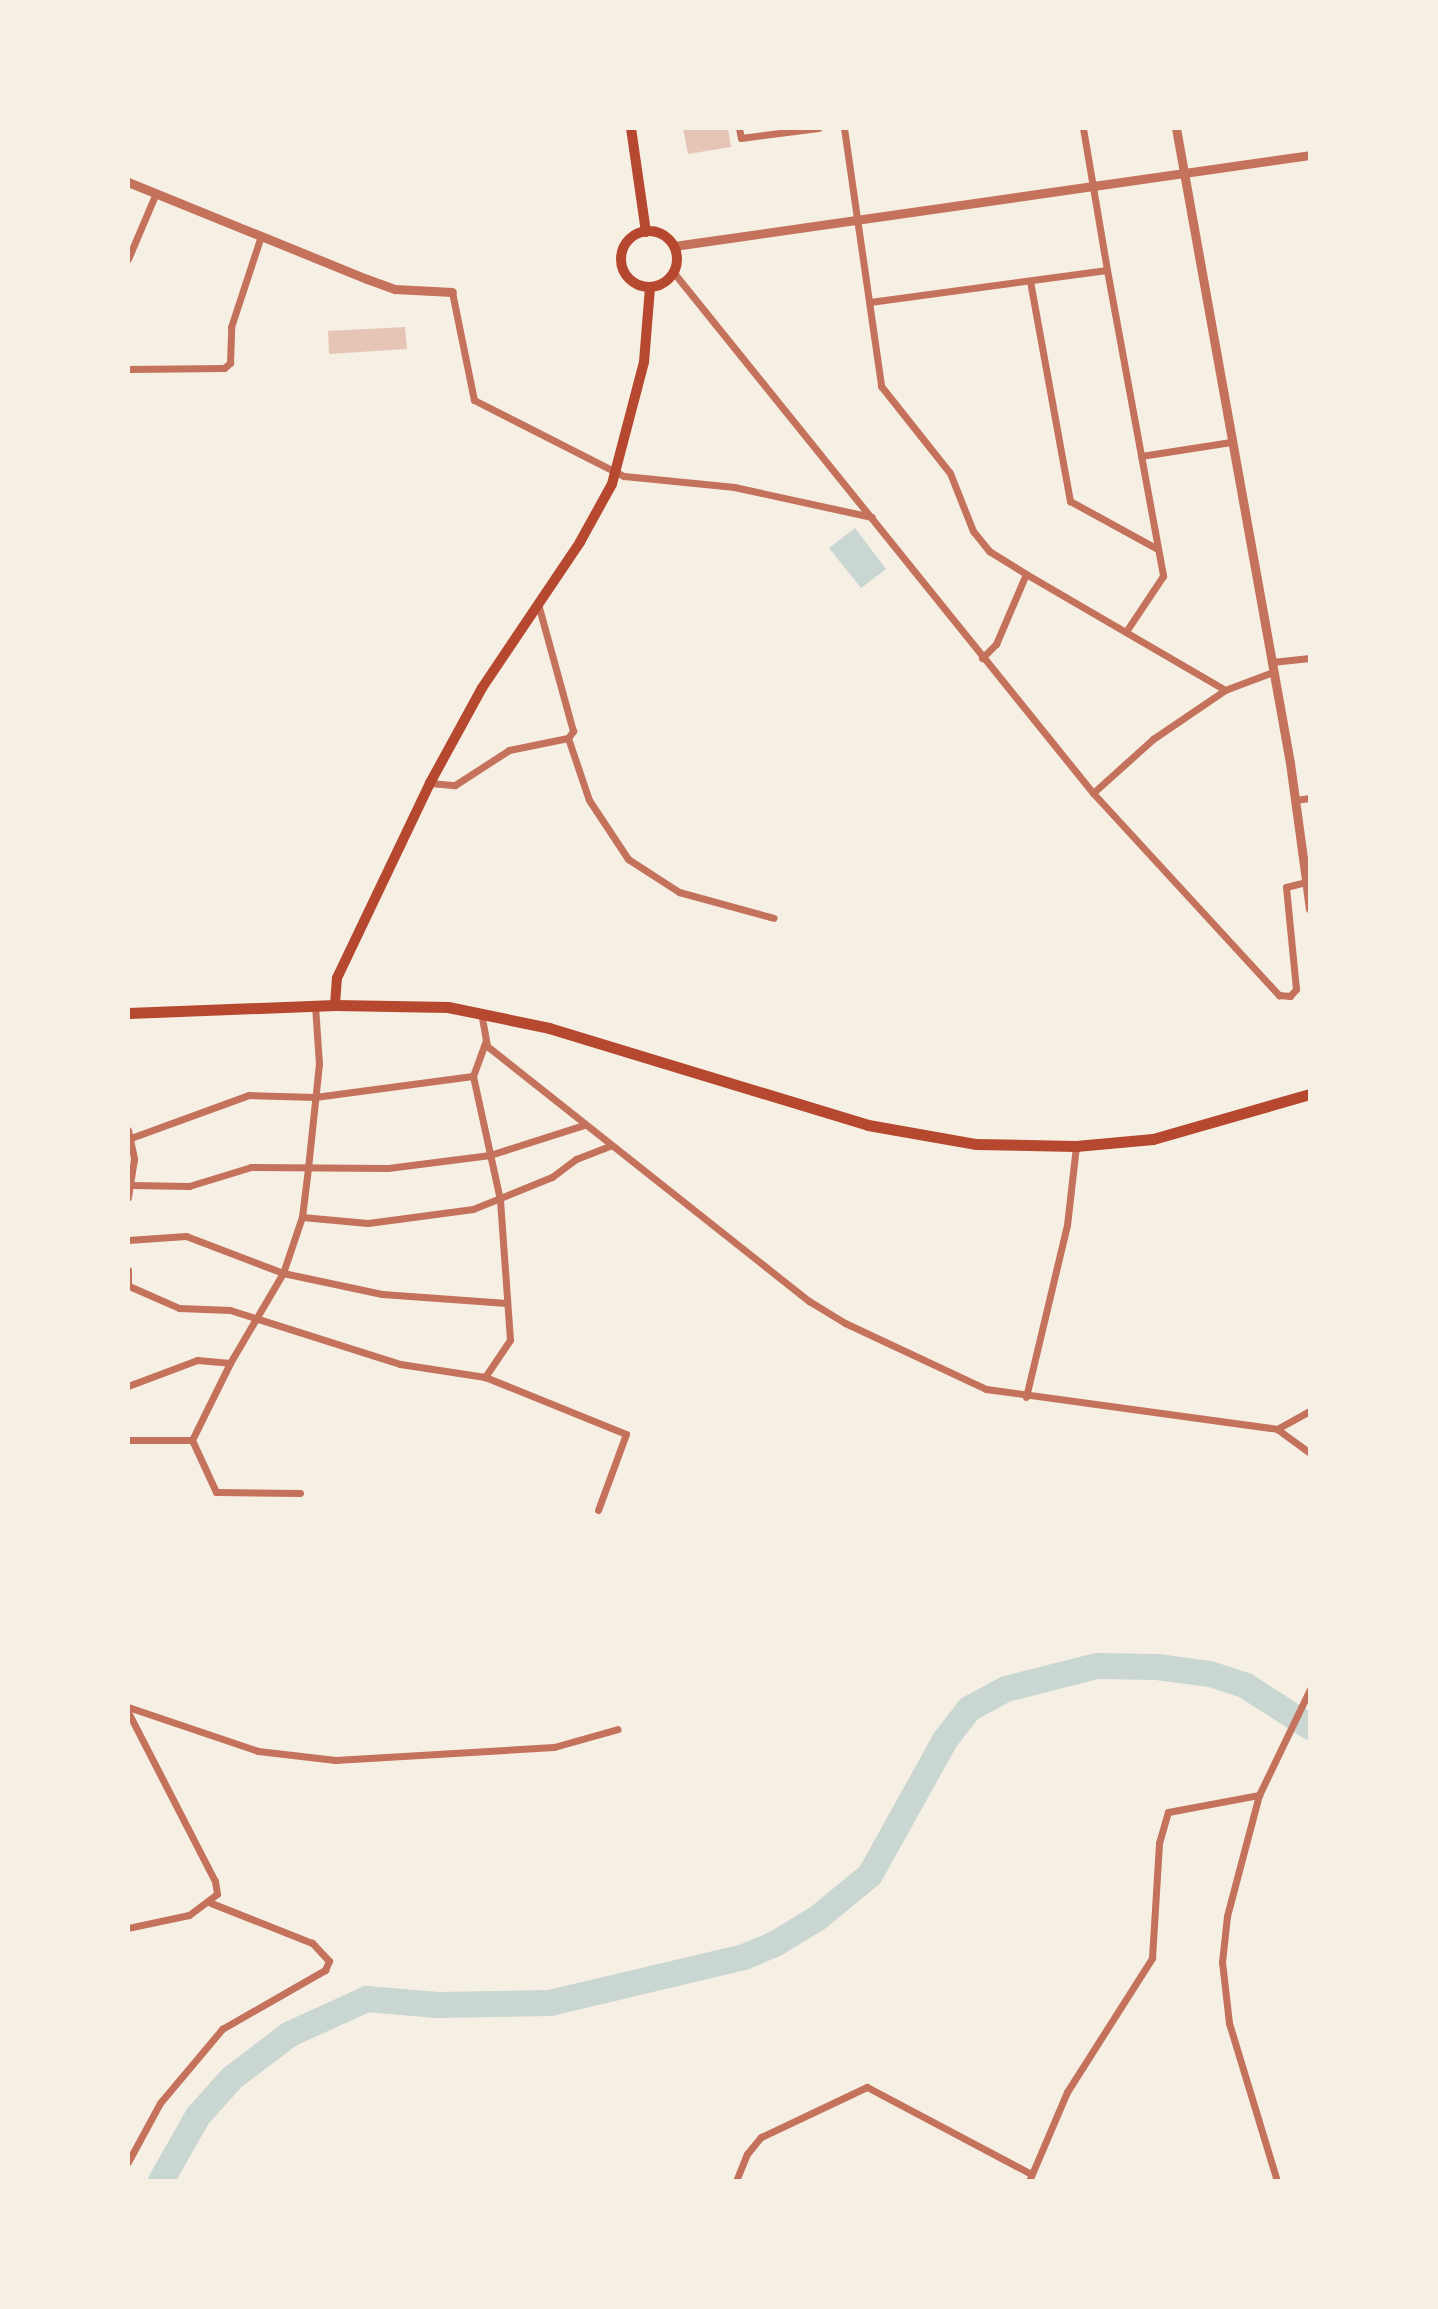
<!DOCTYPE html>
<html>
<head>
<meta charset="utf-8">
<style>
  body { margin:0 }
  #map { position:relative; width:1438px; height:2309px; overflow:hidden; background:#f6efe4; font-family:Lato,sans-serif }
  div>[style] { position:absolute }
  .water>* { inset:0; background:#c9d6d2 }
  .river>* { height:26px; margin:-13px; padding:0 13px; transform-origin:13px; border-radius:13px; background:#c9d6d2 }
  .building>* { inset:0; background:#e6c5b7 }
  .minor>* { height:7px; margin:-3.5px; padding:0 3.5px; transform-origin:3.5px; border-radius:3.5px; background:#c5725c }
  .tertiary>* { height:9px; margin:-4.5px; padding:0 4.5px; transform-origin:4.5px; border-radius:4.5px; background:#c5725c }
  .secondary>* { height:10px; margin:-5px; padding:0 5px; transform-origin:5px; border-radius:5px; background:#b5482f }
  .secondary>.ring { margin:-5px; padding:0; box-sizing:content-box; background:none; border:10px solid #b5482f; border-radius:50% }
  .primary>* { height:11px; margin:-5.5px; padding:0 5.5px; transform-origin:5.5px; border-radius:5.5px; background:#b5482f }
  span { translate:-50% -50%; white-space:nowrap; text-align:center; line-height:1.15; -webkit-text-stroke:6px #f6efe4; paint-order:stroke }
  .frame { position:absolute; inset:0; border:130px solid #f6efe4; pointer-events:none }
</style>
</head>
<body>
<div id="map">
  <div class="water">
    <div style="clip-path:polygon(855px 528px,886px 569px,861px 588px,829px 548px)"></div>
  </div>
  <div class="river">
    <div style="left:161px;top:2181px;width:75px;rotate:-60.4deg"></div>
    <div style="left:198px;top:2116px;width:51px;rotate:-48.2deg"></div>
    <div style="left:232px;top:2078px;width:73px;rotate:-37.2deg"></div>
    <div style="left:290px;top:2034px;width:85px;rotate:-24.4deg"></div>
    <div style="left:367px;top:1999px;width:71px;rotate:4.8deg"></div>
    <div style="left:438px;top:2005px;width:112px;rotate:-1deg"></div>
    <div style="left:550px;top:2003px;width:199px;rotate:-13.3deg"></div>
    <div style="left:744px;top:1957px;width:34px;rotate:-23deg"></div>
    <div style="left:775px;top:1944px;width:52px;rotate:-31.5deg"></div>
    <div style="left:819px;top:1917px;width:66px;rotate:-39.5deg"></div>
    <div style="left:870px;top:1875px;width:154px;rotate:-60.9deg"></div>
    <div style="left:945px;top:1740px;width:39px;rotate:-52deg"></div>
    <div style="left:969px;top:1709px;width:42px;rotate:-28.4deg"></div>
    <div style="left:1006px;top:1689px;width:94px;rotate:-14.2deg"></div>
    <div style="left:1097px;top:1666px;width:60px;rotate:1deg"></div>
    <div style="left:1157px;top:1667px;width:53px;rotate:7.5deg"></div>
    <div style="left:1210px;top:1674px;width:38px;rotate:18deg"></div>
    <div style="left:1246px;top:1686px;width:76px;rotate:32.6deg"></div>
  </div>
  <div class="building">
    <div style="clip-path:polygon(683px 128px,728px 128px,731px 147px,688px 154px)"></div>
    <div style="clip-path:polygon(405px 327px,407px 349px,329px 354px,328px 331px)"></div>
  </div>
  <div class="minor">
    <div style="left:739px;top:128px;width:10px;rotate:79deg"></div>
    <div style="left:741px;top:138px;width:78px;rotate:-7.4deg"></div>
    <div style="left:844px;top:128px;width:261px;rotate:81.8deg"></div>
    <div style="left:881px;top:386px;width:111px;rotate:51.6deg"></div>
    <div style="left:950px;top:473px;width:62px;rotate:68.4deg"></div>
    <div style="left:973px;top:531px;width:26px;rotate:51deg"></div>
    <div style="left:989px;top:551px;width:44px;rotate:31.9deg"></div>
    <div style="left:1026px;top:574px;width:230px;rotate:30.2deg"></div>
    <div style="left:1083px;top:128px;width:144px;rotate:80.4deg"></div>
    <div style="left:128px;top:259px;width:72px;rotate:-67deg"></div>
    <div style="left:674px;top:273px;width:668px;rotate:51.14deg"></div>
    <div style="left:1093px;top:793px;width:275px;rotate:47.4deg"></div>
    <div style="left:1279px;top:995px;width:11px;rotate:5deg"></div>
    <div style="left:1290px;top:996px;width:9px;rotate:-49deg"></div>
    <div style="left:1296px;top:989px;width:102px;rotate:-95.6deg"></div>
    <div style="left:1286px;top:887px;width:21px;rotate:-14deg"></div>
    <div style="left:1030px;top:281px;width:224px;rotate:79.7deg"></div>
    <div style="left:1070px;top:501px;width:98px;rotate:28.7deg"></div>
    <div style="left:452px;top:292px;width:110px;rotate:78.5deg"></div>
    <div style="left:474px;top:400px;width:168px;rotate:26.9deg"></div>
    <div style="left:624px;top:476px;width:111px;rotate:5.7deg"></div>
    <div style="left:734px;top:487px;width:141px;rotate:12.3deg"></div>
    <div style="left:870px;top:302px;width:239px;rotate:-7.7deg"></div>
    <div style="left:1107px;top:270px;width:311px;rotate:79.6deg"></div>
    <div style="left:1163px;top:576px;width:65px;rotate:123.7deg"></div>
    <div style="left:128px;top:369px;width:96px;rotate:-0.6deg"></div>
    <div style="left:224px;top:368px;width:8px;rotate:-40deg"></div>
    <div style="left:230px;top:363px;width:36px;rotate:-88deg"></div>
    <div style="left:231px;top:327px;width:96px;rotate:-71.8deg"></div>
    <div style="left:1141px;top:456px;width:91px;rotate:-8.8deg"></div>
    <div style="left:982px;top:658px;width:20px;rotate:-45deg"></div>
    <div style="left:996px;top:644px;width:76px;rotate:-66.8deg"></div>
    <div style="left:1272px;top:662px;width:38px;rotate:-6deg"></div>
    <div style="left:568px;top:738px;width:65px;rotate:71.3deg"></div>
    <div style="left:589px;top:800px;width:71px;rotate:56.5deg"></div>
    <div style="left:628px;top:859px;width:61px;rotate:32.9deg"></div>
    <div style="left:679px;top:892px;width:98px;rotate:15.3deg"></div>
    <div style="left:430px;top:783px;width:25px;rotate:5deg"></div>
    <div style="left:455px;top:785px;width:64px;rotate:-32.9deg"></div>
    <div style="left:509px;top:750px;width:60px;rotate:-11.5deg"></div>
    <div style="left:568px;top:738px;width:9px;rotate:-54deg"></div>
    <div style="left:573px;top:731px;width:132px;rotate:-105.4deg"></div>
    <div style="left:1093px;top:793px;width:81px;rotate:-42deg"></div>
    <div style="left:1153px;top:739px;width:87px;rotate:-34.2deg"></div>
    <div style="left:1225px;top:690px;width:51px;rotate:-20.6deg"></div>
    <div style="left:1295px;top:800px;width:15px;rotate:-8deg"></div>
    <div style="left:481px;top:1012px;width:35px;rotate:80deg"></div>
    <div style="left:487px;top:1046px;width:411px;rotate:38.4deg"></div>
    <div style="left:809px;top:1301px;width:42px;rotate:31.4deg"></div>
    <div style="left:845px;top:1323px;width:156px;rotate:25.1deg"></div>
    <div style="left:986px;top:1389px;width:294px;rotate:7.8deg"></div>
    <div style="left:1277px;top:1429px;width:41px;rotate:36deg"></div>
    <div style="left:473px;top:1076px;width:127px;rotate:77.7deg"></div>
    <div style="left:500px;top:1200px;width:140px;rotate:85.9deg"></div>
    <div style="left:510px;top:1340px;width:45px;rotate:124deg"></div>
    <div style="left:128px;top:1130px;width:30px;rotate:78deg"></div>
    <div style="left:134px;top:1159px;width:39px;rotate:99deg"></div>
    <div style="left:128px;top:1139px;width:129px;rotate:-20deg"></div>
    <div style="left:249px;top:1095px;width:66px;rotate:1.7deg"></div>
    <div style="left:315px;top:1097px;width:159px;rotate:-7.6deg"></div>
    <div style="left:473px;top:1076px;width:37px;rotate:-70deg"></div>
    <div style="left:133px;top:1185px;width:56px;rotate:1deg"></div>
    <div style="left:189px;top:1186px;width:65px;rotate:-17deg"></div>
    <div style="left:251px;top:1167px;width:137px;rotate:0.4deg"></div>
    <div style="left:388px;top:1168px;width:103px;rotate:-7.3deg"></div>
    <div style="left:490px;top:1155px;width:99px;rotate:-17.7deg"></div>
    <div style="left:302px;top:1217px;width:66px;rotate:5.2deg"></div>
    <div style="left:368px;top:1223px;width:106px;rotate:-7.6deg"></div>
    <div style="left:473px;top:1209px;width:85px;rotate:-22.1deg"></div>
    <div style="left:552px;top:1177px;width:30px;rotate:-37deg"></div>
    <div style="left:576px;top:1159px;width:36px;rotate:-21deg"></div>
    <div style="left:128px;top:1240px;width:58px;rotate:-3.9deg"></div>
    <div style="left:186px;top:1236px;width:104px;rotate:20.9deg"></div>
    <div style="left:283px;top:1273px;width:101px;rotate:12deg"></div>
    <div style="left:382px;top:1294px;width:125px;rotate:4.1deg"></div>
    <div style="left:128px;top:1270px;width:16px;rotate:90deg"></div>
    <div style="left:129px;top:1286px;width:55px;rotate:23.7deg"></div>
    <div style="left:179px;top:1308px;width:51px;rotate:2.2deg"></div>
    <div style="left:230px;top:1310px;width:178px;rotate:17.6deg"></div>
    <div style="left:400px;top:1364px;width:86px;rotate:8.7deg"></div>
    <div style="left:485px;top:1377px;width:152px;rotate:22deg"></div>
    <div style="left:626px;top:1434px;width:81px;rotate:110.2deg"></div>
    <div style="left:128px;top:1386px;width:74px;rotate:-20.6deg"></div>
    <div style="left:197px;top:1360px;width:33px;rotate:5deg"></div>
    <div style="left:230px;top:1363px;width:104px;rotate:-59.5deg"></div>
    <div style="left:283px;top:1273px;width:59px;rotate:-71.3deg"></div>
    <div style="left:302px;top:1217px;width:49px;rotate:-83deg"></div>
    <div style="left:308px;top:1168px;width:105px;rotate:-84deg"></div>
    <div style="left:319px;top:1064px;width:59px;rotate:-93.9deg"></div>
    <div style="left:1026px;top:1397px;width:177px;rotate:-76.6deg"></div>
    <div style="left:1067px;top:1225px;width:80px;rotate:-83.5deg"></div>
    <div style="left:1277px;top:1429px;width:38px;rotate:-29deg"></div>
    <div style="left:128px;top:1440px;width:64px"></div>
    <div style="left:192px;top:1440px;width:86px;rotate:-63.7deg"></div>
    <div style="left:192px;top:1440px;width:57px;rotate:65.2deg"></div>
    <div style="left:216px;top:1492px;width:84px;rotate:0.7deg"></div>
    <div style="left:128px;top:1707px;width:137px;rotate:18.7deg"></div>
    <div style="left:258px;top:1751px;width:78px;rotate:6.7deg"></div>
    <div style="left:335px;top:1760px;width:219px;rotate:-3.4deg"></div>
    <div style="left:554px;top:1747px;width:66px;rotate:-15.7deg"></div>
    <div style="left:128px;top:1712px;width:190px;rotate:62.8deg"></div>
    <div style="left:215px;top:1881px;width:13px;rotate:81deg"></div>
    <div style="left:217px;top:1894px;width:35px;rotate:143deg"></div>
    <div style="left:189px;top:1915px;width:62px;rotate:168deg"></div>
    <div style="left:128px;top:2162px;width:67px;rotate:-61.5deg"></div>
    <div style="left:160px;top:2103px;width:97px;rotate:-50deg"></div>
    <div style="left:222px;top:2029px;width:119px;rotate:-29.8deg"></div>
    <div style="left:325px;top:1970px;width:10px;rotate:-66deg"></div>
    <div style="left:329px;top:1961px;width:25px;rotate:-133deg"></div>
    <div style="left:312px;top:1943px;width:109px;rotate:-158.4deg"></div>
    <div style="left:736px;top:2181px;width:29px;rotate:-68deg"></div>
    <div style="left:747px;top:2154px;width:22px;rotate:-51deg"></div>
    <div style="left:761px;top:2137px;width:117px;rotate:-25.3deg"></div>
    <div style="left:867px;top:2087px;width:186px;rotate:27.9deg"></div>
    <div style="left:1029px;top:2181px;width:97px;rotate:-66.9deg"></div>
    <div style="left:1067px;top:2092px;width:159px;rotate:-57.6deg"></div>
    <div style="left:1152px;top:1958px;width:115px;rotate:-86.5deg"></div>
    <div style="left:1159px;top:1843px;width:32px;rotate:-74deg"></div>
    <div style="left:1168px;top:1812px;width:93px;rotate:-10.6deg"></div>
    <div style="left:1277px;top:2181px;width:165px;rotate:-106.9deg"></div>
    <div style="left:1229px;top:2023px;width:61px;rotate:-96.5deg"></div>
    <div style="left:1222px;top:1962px;width:46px;rotate:-83.8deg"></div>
    <div style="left:1227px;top:1916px;width:125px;rotate:-75.2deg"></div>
    <div style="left:1259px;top:1795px;width:118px;rotate:-64.3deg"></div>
  </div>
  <div class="tertiary">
    <div style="left:1176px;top:128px;width:645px;rotate:79.82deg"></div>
    <div style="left:1290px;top:763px;width:147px;rotate:82.2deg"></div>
    <div style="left:128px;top:182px;width:258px;rotate:22.1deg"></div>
    <div style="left:367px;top:279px;width:30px;rotate:20deg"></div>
    <div style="left:395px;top:289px;width:57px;rotate:3deg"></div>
    <div style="left:674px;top:246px;width:642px;rotate:-8.14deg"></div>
  </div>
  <div class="secondary">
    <div style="left:631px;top:128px;width:105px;rotate:81.8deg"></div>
    <div class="ring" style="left:621px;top:231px;width:46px;height:46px"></div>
    <div style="left:335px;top:1005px;width:27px;rotate:-86deg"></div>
    <div style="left:337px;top:978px;width:216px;rotate:-64.5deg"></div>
    <div style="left:430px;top:783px;width:108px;rotate:-61.3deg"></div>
    <div style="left:482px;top:688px;width:176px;rotate:-56.1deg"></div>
    <div style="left:580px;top:542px;width:66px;rotate:-61.1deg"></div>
    <div style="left:612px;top:484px;width:126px;rotate:-75.3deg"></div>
    <div style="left:644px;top:362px;width:75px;rotate:-85.4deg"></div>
  </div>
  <div class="primary">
    <div style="left:128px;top:1013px;width:207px;rotate:-2.2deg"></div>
    <div style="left:335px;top:1005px;width:113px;rotate:1deg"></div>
    <div style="left:448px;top:1007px;width:103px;rotate:11.7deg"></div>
    <div style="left:549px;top:1028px;width:333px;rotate:16.9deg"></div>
    <div style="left:868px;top:1125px;width:110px;rotate:10deg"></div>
    <div style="left:976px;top:1144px;width:100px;rotate:1.1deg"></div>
    <div style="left:1076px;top:1146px;width:77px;rotate:-5.2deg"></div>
    <div style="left:1153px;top:1139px;width:163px;rotate:-16deg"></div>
  </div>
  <div class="frame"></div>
</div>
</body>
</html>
